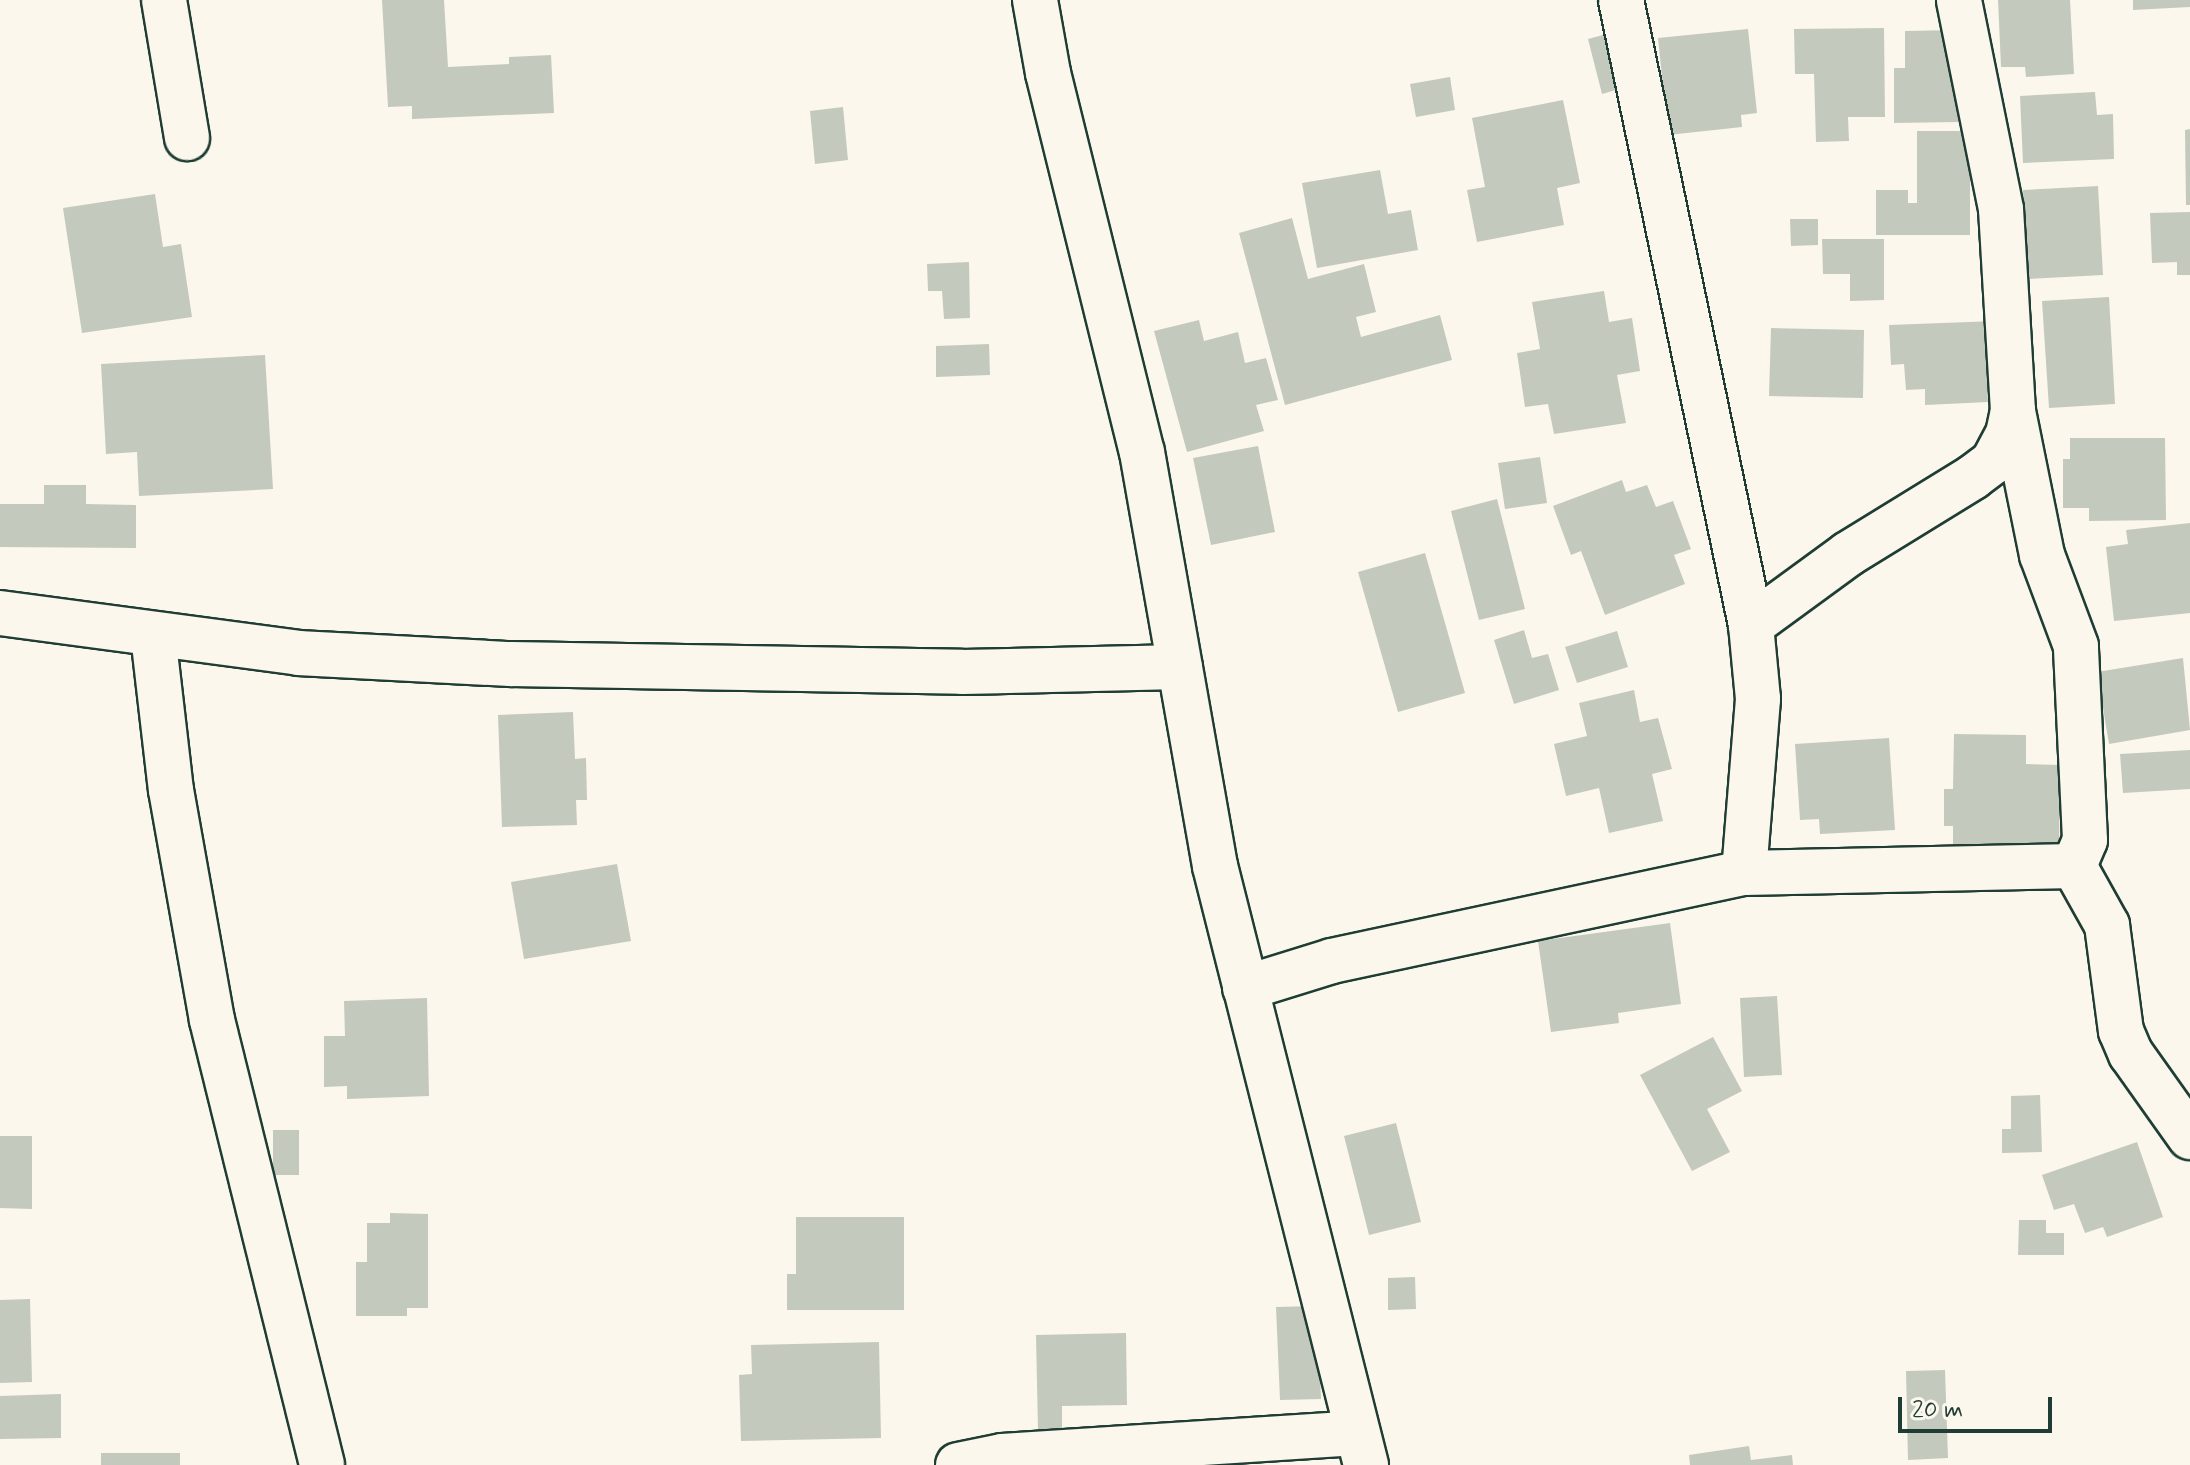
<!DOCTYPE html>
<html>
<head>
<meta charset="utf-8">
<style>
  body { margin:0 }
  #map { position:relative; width:2190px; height:1465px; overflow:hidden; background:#fbf7ec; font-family:Mynerve,sans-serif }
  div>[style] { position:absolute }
  .building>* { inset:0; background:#c4c9be }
  .roads { filter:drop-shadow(2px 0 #1f3d34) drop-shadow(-2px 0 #1f3d34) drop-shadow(0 2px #1f3d34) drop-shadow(0 -2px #1f3d34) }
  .minor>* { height:44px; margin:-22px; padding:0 22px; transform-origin:22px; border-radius:22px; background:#fbf7ec }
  span { translate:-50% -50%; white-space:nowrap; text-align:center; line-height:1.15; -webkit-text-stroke:6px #fbf7ec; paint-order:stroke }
  .scale { position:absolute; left:1898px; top:1397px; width:154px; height:36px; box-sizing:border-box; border:4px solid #1f3d34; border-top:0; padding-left:10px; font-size:24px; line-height:28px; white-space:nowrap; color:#1f3d34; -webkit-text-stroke:6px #fbf7ec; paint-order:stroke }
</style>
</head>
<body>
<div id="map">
  <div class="building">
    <div style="clip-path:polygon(382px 0,444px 0,448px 67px,509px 64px,509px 57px,551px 55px,554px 113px,412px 119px,412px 106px,388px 107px)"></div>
    <div style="clip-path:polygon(1998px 0,2070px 0,2074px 74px,2026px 77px,2025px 67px,2001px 67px)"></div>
    <div style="clip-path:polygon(2133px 0,2190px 0,2190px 7px,2133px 10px)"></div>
    <div style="clip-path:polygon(1884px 28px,1885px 117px,1848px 117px,1849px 141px,1816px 142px,1814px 74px,1795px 74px,1794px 29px)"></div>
    <div style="clip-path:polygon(1748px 29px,1757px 113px,1741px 115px,1742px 127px,1668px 135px,1658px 38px)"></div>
    <div style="clip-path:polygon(1957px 30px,1958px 122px,1894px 123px,1894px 68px,1905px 68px,1905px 31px)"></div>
    <div style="clip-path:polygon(1618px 31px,1633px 85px,1602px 94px,1588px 39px)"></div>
    <div style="clip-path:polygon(1450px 77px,1455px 110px,1416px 117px,1410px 84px)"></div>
    <div style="clip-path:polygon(2095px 92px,2097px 115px,2113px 114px,2114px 159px,2023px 163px,2020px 96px)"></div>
    <div style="clip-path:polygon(1563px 100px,1580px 183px,1557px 188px,1564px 225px,1477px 242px,1467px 190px,1485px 187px,1472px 118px)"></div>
    <div style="clip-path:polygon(843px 107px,848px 160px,815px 164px,810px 111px)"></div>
    <div style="clip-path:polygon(2190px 129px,2190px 205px,2186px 205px,2185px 130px)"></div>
    <div style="clip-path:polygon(1917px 131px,1970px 131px,1970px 235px,1876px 235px,1876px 190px,1908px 190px,1908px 203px,1917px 203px)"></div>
    <div style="clip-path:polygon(1380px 170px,1388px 214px,1411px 210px,1418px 250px,1317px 268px,1302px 183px)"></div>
    <div style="clip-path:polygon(2098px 186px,2103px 275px,2028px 279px,2023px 190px)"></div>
    <div style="clip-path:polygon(155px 194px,163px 247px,181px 244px,192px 317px,82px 333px,63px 208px)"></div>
    <div style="clip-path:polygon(2190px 212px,2190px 275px,2177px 275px,2177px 262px,2152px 263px,2150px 213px)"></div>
    <div style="clip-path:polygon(1292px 218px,1308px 279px,1364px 264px,1376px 312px,1356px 317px,1361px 337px,1440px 315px,1452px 360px,1285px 405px,1239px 233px)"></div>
    <div style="clip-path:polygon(1790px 219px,1818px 219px,1818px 245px,1791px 246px)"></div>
    <div style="clip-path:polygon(1822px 239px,1884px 239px,1884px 300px,1850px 301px,1850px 274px,1823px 274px)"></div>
    <div style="clip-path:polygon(969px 262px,970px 318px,944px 319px,942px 291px,928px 291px,927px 264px)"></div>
    <div style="clip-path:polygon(1604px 291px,1609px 322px,1632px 318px,1640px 371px,1617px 375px,1626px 423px,1554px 434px,1548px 404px,1525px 407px,1517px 353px,1540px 349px,1532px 302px)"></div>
    <div style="clip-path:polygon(2109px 297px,2115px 404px,2049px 408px,2042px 301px)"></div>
    <div style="clip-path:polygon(1199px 320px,1204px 341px,1238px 332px,1245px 363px,1266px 358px,1278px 400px,1256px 405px,1264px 431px,1187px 452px,1154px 331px)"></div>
    <div style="clip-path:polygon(1996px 321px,1997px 354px,1986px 354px,1988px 402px,1925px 405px,1925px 389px,1906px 390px,1904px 364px,1891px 365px,1889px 325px)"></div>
    <div style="clip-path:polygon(1771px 328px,1864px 330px,1863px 398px,1769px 396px)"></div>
    <div style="clip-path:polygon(989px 344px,990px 375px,936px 377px,936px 346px)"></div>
    <div style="clip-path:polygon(265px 355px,273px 489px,139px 496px,137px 452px,106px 454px,101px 364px)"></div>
    <div style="clip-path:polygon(2070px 438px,2165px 438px,2166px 520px,2089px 521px,2089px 508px,2063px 508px,2063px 459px,2070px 459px)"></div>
    <div style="clip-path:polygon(1258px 446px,1275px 532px,1211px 545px,1193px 458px)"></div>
    <div style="clip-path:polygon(1540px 457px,1547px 503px,1505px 509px,1498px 463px)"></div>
    <div style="clip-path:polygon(1622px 480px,1626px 492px,1647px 485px,1656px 507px,1673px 501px,1691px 549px,1674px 555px,1685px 584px,1605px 615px,1581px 551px,1571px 555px,1553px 506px)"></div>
    <div style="clip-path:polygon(44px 485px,86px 485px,86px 504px,136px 505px,136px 548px,0 547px,0 504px,44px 504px)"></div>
    <div style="clip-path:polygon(1497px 499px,1525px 609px,1479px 620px,1451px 511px)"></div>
    <div style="clip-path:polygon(2190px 523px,2190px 613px,2114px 621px,2106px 547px,2128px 544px,2126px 530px)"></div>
    <div style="clip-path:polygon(1425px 553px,1465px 693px,1398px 712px,1358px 572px)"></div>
    <div style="clip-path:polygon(1524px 630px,1532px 658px,1548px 654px,1559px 690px,1514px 704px,1494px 640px)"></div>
    <div style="clip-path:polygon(1617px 631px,1628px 667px,1577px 683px,1565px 647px)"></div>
    <div style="clip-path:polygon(2183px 658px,2190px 730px,2109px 744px,2097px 672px)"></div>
    <div style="clip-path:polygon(1634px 690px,1640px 722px,1658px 718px,1672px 769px,1652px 774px,1663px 821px,1609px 833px,1599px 788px,1566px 796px,1554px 744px,1587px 736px,1579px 703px)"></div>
    <div style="clip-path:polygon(573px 712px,575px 759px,586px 758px,587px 800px,576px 800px,577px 825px,502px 827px,498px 715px)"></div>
    <div style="clip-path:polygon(1954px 734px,2026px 735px,2026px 764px,2060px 765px,2059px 844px,2022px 844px,2022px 853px,1953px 852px,1953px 826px,1944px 826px,1944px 789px,1953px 789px)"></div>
    <div style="clip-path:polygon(1889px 738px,1895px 830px,1820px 834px,1819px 819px,1800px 820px,1795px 744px)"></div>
    <div style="clip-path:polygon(2190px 750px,2190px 789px,2123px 793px,2120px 754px)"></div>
    <div style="clip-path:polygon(617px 864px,631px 941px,524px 959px,511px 882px)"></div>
    <div style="clip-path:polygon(1670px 923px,1681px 1004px,1618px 1013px,1619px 1023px,1551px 1032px,1538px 941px)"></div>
    <div style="clip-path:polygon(1777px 996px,1782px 1075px,1744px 1077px,1740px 998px)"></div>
    <div style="clip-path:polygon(427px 998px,429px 1096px,347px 1099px,347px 1086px,324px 1087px,324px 1036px,345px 1036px,344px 1001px)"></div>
    <div style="clip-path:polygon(1713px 1037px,1742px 1091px,1707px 1109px,1730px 1152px,1692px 1171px,1640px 1075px)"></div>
    <div style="clip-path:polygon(2040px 1095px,2042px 1152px,2002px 1153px,2002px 1129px,2011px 1129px,2011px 1096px)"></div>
    <div style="clip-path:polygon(1396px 1123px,1421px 1222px,1369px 1235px,1344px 1136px)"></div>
    <div style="clip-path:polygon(273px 1130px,299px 1130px,299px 1175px,273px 1175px)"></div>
    <div style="clip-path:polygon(0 1136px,32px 1136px,32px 1209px,0 1208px)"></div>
    <div style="clip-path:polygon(2137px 1142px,2163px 1217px,2107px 1237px,2103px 1227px,2085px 1233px,2074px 1204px,2054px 1210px,2042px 1175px)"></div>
    <div style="clip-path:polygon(390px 1213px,428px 1214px,428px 1308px,407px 1308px,407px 1316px,356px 1316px,356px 1262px,367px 1262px,367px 1223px,390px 1223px)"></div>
    <div style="clip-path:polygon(796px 1217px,904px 1217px,904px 1310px,787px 1310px,787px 1274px,796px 1274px)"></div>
    <div style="clip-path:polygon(2019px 1220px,2046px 1220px,2046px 1233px,2064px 1233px,2064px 1255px,2018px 1255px)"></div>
    <div style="clip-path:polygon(1415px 1277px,1416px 1309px,1388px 1310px,1388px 1278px)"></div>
    <div style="clip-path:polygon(30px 1299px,32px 1382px,0 1383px,0 1300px)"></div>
    <div style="clip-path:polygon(1317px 1306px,1321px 1399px,1280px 1400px,1276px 1307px)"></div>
    <div style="clip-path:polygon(1126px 1333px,1127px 1405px,1062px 1406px,1062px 1430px,1038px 1430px,1036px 1335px)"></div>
    <div style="clip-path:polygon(879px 1342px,881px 1438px,741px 1441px,739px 1375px,752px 1374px,751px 1345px)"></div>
    <div style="clip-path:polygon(1945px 1370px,1948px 1458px,1908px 1460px,1906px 1371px)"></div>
    <div style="clip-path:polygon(61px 1394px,61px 1438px,0 1439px,0 1396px)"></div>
    <div style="clip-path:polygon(1749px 1446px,1751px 1460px,1792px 1455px,1793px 1465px,1690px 1465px,1689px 1455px)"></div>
    <div style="clip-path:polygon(101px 1453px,180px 1453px,180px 1465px,101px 1465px)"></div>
  </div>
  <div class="roads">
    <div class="minor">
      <div style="left:164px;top:0;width:140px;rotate:80.5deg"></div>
      <div style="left:1035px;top:0;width:74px;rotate:79.9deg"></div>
      <div style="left:1048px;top:73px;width:390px;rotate:76.1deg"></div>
      <div style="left:1142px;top:452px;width:420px;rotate:80deg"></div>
      <div style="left:1215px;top:866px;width:618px;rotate:75.85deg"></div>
      <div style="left:1621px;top:0;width:638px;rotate:78.25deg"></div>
      <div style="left:0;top:613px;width:301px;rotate:7.6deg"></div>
      <div style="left:298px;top:653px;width:213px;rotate:3deg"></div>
      <div style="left:511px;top:664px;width:451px;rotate:1deg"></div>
      <div style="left:962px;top:672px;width:218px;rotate:-1.3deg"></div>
      <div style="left:153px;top:635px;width:156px;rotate:83.4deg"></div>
      <div style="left:171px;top:790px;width:234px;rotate:79.9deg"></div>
      <div style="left:212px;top:1020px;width:458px;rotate:76.1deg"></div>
      <div style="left:2074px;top:866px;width:68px;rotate:60.8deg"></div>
      <div style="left:2107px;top:925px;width:107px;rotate:82.5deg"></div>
      <div style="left:2121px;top:1031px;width:25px;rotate:67deg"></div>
      <div style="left:2131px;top:1054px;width:102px;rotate:54.6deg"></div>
      <div style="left:1744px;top:873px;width:175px;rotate:-85.4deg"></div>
      <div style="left:1758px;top:699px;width:74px;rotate:-95.4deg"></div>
      <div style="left:1751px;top:625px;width:120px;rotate:-36.2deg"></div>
      <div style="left:1848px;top:554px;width:147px;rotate:-31.6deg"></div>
      <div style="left:1973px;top:477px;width:25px;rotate:-37deg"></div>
      <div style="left:1993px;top:462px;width:32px;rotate:-62deg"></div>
      <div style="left:2008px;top:434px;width:24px;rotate:-78deg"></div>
      <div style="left:2013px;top:411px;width:202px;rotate:-93.4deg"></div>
      <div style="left:2001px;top:209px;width:213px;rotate:-101.4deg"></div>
      <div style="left:1245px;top:988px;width:91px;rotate:-17.2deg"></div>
      <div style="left:1332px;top:961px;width:421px;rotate:-12.1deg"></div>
      <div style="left:1744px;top:873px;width:330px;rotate:-1.2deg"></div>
      <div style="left:2074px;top:866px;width:28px;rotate:-67deg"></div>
      <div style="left:2085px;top:840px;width:194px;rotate:-92.7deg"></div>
      <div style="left:2076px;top:646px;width:97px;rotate:-110.5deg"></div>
      <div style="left:2042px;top:555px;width:147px;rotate:-101.4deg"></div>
      <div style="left:958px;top:1465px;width:45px;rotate:-11.6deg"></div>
      <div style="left:1002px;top:1456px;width:355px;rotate:-3.7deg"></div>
    </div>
  </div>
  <div class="scale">20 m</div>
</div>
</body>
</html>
